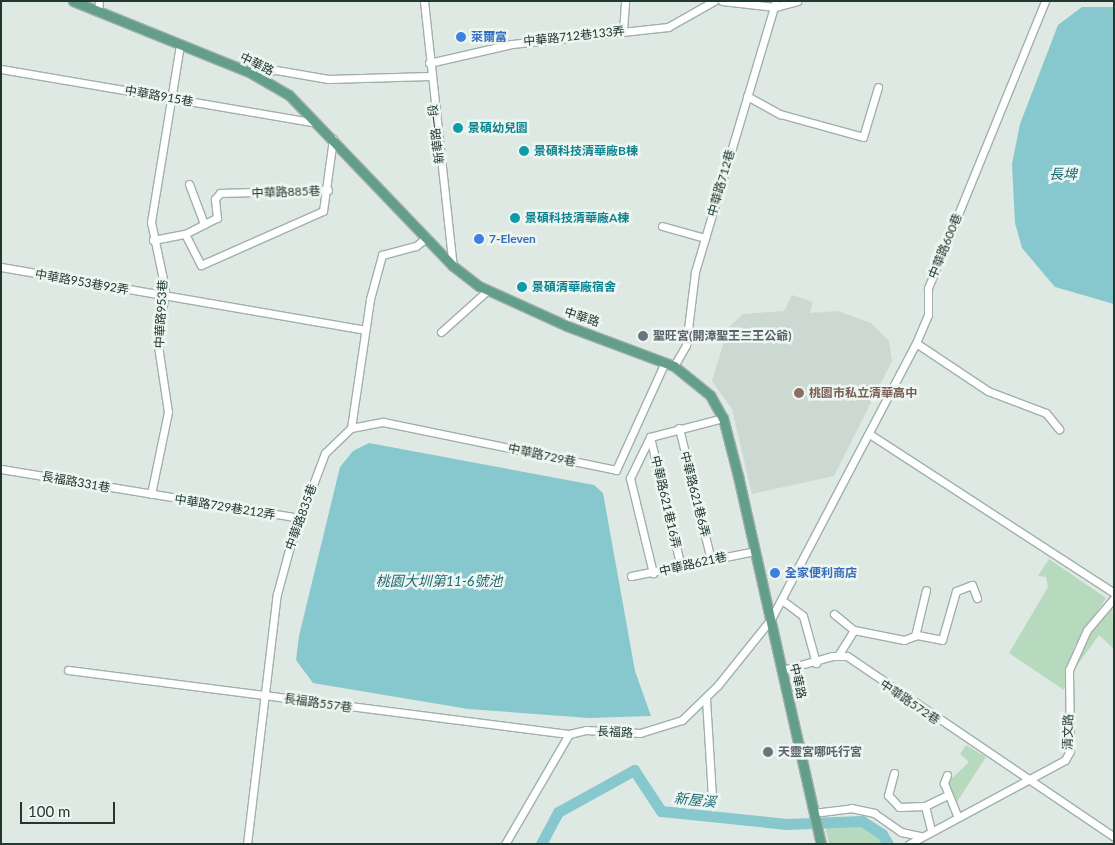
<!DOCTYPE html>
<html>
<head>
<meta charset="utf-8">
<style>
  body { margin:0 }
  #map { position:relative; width:1115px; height:845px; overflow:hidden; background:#dee9e3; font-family:Lato,"Noto Sans TC",sans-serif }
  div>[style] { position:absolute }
  .built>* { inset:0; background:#ccd9d2 }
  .green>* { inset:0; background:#b7dabe }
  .water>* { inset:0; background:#86c8ce }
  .river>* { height:11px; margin:-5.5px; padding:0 5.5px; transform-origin:5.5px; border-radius:5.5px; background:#86c8ce }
  .roads { filter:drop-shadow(1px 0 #a1b0aa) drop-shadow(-1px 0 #a1b0aa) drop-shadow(0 1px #a1b0aa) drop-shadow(0 -1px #a1b0aa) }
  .minor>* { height:7px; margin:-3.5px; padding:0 3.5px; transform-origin:3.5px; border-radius:3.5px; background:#fff }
  .major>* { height:9px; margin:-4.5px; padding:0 4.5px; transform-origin:4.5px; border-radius:4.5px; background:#639e8b }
  .dots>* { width:14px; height:14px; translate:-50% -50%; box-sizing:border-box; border:2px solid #eef6f1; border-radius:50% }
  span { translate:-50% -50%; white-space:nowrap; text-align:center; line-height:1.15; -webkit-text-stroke:5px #eef6f1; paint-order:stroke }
  .street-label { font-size:12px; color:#203830 }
  .shop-label { font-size:12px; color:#366cbe; font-weight:700 }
  .left { translate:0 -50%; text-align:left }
  .culture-label { font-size:12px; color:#0d838f; font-weight:700 }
  .worship-label { font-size:12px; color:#5b616d; font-weight:700 }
  .education-label { font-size:12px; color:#785e54; font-weight:700 }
  .water-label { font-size:14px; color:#1c6a72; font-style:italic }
  .frame { position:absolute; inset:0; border:2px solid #203830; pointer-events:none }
  .scale { position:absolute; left:20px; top:802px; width:95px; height:22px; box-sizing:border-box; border:2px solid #203830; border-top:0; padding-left:6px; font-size:15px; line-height:18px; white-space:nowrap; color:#203830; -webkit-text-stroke:4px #eef6f1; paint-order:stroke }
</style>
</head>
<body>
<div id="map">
  <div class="built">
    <div style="clip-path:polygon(792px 295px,813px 302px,810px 313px,838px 311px,871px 323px,889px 341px,892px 361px,834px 476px,752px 494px,732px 409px,712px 381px,728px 328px,743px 314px,784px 311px)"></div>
  </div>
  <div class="green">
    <div style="clip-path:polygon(1049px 559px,1106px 598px,1074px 647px,1064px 690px,1009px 653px,1048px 587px,1046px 577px,1038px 576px)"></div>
    <div style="clip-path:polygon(1112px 603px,1114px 649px,1099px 635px,1073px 671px,1090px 631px)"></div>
    <div style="clip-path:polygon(966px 745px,986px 757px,955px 805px,947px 783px,969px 762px,960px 754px)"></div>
    <div style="clip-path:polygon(854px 822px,873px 827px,886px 844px,829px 844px,825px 826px)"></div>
  </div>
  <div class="water">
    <div style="clip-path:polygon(1082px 7px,1114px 7px,1114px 304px,1055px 287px,1022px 248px,1015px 223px,1012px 164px,1020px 124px,1058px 25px)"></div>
    <div style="clip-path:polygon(369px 443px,594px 485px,603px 493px,635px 671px,651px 716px,589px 718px,468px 709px,313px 683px,296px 660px,299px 636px,340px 467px,353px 451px)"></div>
  </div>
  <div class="river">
    <div style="left:541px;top:844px;width:36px;rotate:-62deg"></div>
    <div style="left:558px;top:812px;width:87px;rotate:-28.9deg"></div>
    <div style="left:634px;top:770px;width:49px;rotate:56.6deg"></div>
    <div style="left:661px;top:811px;width:126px;rotate:5.9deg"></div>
    <div style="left:786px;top:824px;width:76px;rotate:-2.3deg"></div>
    <div style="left:862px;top:821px;width:24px;rotate:33deg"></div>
    <div style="left:882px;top:834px;width:12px;rotate:59deg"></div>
  </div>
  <div class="roads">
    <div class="minor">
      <div style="left:424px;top:1px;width:267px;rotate:83.8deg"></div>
      <div style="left:722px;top:1px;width:53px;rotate:6.5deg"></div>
      <div style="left:775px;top:7px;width:23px;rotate:-15deg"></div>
      <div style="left:98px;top:12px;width:11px;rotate:-85deg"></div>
      <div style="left:623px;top:31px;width:30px;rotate:-86deg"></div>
      <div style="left:429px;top:63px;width:85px;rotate:-12.9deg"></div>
      <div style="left:512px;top:44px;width:157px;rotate:-6.2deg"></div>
      <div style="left:668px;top:27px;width:53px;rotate:-29.5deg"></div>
      <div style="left:1px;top:69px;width:320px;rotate:9.7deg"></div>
      <div style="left:251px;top:73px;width:25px;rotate:-7deg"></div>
      <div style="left:276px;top:70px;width:53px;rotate:9.8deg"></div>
      <div style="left:328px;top:79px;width:102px;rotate:-1.7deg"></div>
      <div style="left:747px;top:96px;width:38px;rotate:29deg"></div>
      <div style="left:780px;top:114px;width:86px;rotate:15.5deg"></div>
      <div style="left:863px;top:137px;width:52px;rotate:-73.3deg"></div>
      <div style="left:189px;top:184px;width:43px;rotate:69.4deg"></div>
      <div style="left:662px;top:226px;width:45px;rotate:15.6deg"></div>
      <div style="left:185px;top:234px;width:35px;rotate:63deg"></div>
      <div style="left:201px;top:265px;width:133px;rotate:-23.9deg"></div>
      <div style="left:323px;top:211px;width:73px;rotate:-82.1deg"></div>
      <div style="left:153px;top:240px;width:33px;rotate:-11deg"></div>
      <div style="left:185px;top:234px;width:36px;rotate:-27deg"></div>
      <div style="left:217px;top:218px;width:19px;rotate:-96deg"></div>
      <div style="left:215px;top:199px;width:8px;rotate:-50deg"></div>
      <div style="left:220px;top:193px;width:108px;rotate:-1.6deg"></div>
      <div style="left:1px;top:267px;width:369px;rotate:9.8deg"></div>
      <div style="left:441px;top:332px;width:63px;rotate:-41.8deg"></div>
      <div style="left:916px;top:343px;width:87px;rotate:33.7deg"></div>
      <div style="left:988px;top:391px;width:62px;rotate:20.8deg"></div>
      <div style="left:1046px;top:413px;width:21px;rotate:51deg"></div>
      <div style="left:674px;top:366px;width:24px;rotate:-60deg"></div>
      <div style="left:686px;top:345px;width:74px;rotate:-83deg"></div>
      <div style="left:695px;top:272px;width:283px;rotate:-73.4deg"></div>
      <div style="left:351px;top:428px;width:33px;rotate:-11deg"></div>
      <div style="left:383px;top:422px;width:238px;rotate:11.6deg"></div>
      <div style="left:616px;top:470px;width:119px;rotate:-65.6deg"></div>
      <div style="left:679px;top:428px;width:136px;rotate:76.4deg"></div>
      <div style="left:871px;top:435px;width:290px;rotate:33deg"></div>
      <div style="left:650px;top:437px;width:46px;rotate:116deg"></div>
      <div style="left:630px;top:478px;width:98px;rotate:76.4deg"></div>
      <div style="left:650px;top:437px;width:134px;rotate:76.6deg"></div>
      <div style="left:650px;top:437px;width:75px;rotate:-14.6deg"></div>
      <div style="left:1px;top:469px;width:302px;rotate:9.3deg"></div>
      <div style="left:151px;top:494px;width:84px;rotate:-78.3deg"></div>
      <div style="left:168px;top:412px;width:67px;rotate:-98.6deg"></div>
      <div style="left:158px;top:346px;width:57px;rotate:-83deg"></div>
      <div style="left:165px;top:289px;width:68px;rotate:-101.8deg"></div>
      <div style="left:151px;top:222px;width:180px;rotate:-80.7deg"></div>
      <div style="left:631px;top:576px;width:126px;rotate:-11.4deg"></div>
      <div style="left:782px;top:600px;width:26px;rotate:37deg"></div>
      <div style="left:803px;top:616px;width:49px;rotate:74.5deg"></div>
      <div style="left:834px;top:614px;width:26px;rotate:39deg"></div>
      <div style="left:915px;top:636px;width:47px;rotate:-76.6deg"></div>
      <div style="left:839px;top:654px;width:28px;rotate:-58deg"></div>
      <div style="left:854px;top:630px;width:51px;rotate:11.3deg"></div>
      <div style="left:904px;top:640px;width:14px;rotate:-21deg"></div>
      <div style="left:917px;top:635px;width:25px;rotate:11deg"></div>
      <div style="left:942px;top:640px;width:51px;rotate:-74.1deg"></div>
      <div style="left:956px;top:591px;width:17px;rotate:-21deg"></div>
      <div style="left:972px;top:585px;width:14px;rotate:69deg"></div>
      <div style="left:68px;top:670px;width:505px;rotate:7.28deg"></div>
      <div style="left:782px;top:670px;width:52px;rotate:-15.6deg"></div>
      <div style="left:832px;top:656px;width:15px"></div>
      <div style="left:847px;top:656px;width:323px;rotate:34.1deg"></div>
      <div style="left:706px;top:699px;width:99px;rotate:86.5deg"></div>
      <div style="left:894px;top:773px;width:23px;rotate:105deg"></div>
      <div style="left:888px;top:795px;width:16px;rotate:47deg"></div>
      <div style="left:899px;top:807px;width:26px;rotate:-2deg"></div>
      <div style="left:925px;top:806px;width:25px;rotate:-26deg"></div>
      <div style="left:947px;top:775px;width:9px;rotate:111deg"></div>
      <div style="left:944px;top:783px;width:35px;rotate:68deg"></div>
      <div style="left:925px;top:806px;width:25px;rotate:76deg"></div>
      <div style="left:813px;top:813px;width:38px;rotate:-7deg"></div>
      <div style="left:851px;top:808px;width:24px;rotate:12deg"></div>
      <div style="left:874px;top:813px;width:33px;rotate:35deg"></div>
      <div style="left:901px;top:832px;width:19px;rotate:12deg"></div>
      <div style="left:247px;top:844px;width:252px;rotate:-83.2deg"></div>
      <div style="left:277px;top:594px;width:50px;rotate:-74.8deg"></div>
      <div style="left:290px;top:546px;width:99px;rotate:-69.4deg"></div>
      <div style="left:325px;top:453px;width:36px;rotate:-44deg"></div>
      <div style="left:351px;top:428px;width:130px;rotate:-81.6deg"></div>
      <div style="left:370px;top:299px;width:46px;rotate:-74.7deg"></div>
      <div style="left:382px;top:255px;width:35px;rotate:-15deg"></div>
      <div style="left:416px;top:246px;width:14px;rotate:-39deg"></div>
      <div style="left:505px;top:844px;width:127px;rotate:-59.8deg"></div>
      <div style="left:569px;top:734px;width:17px;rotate:-13deg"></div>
      <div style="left:586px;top:730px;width:54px;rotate:3.2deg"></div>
      <div style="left:640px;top:733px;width:44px;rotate:-17.2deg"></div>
      <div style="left:682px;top:720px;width:50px;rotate:-44.2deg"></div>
      <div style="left:718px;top:685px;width:85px;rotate:-51.2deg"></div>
      <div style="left:771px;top:619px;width:312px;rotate:-62.3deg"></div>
      <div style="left:916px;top:343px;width:30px;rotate:-67deg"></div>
      <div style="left:928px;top:315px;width:27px;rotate:-90deg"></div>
      <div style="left:928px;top:288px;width:310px;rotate:-67.8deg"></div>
      <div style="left:909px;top:844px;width:177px;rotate:-28.3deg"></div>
      <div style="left:1065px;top:760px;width:10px;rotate:-61deg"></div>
      <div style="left:1070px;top:751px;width:81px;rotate:-90.7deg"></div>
      <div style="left:1069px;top:670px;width:44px;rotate:-65.8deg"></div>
      <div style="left:1087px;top:630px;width:42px;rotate:-49.8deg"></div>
    </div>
    <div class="major">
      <div style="left:73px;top:1px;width:192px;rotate:22deg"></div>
      <div style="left:251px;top:73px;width:44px;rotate:30.1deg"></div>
      <div style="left:289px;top:95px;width:237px;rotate:46.2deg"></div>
      <div style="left:453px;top:266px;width:33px;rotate:38deg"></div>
      <div style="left:479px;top:286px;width:97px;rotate:24.4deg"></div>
      <div style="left:567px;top:326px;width:114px;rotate:20.5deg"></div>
      <div style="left:674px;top:366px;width:46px;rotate:38.9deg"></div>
      <div style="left:710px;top:395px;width:26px;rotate:61deg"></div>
      <div style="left:723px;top:418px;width:60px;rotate:75.5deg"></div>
      <div style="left:738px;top:476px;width:377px;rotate:77.3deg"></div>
    </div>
  </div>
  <div class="dots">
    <div style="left:461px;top:37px;background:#3f7fe0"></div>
    <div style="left:458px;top:128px;background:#0f9aa8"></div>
    <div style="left:524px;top:151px;background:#0f9aa8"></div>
    <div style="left:515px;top:218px;background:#0f9aa8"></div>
    <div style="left:479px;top:239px;background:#3f7fe0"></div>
    <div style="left:522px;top:287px;background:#0f9aa8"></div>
    <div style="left:643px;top:336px;background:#6b7280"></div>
    <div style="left:799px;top:393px;background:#8d6e63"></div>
    <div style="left:775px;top:573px;background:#3f7fe0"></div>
    <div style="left:768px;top:752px;background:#6b7280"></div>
  </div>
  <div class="street-label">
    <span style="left:574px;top:36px;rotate:-6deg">中華路712巷133弄</span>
    <span style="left:257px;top:64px;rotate:26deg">中華路</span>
    <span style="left:159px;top:96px;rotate:10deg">中華路915巷</span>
    <span style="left:436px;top:134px;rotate:-97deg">新華路一段</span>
    <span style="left:721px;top:183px;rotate:-74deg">中華路712巷</span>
    <span style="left:286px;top:192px;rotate:-2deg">中華路885巷</span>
    <span style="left:945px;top:246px;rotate:-68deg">中華路600巷</span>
    <span style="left:82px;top:282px;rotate:10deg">中華路953巷92弄</span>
    <span style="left:161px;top:314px;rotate:-87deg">中華路953巷</span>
    <span style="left:582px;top:317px;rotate:18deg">中華路</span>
    <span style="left:542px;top:455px;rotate:12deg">中華路729巷</span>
    <span style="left:76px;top:482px;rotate:10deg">長福路331巷</span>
    <span style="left:695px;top:494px;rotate:76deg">中華路621巷6弄</span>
    <span style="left:666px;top:502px;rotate:77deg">中華路621巷16弄</span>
    <span style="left:225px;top:507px;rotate:9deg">中華路729巷212弄</span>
    <span style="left:301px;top:517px;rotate:-70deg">中華路835巷</span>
    <span style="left:693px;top:564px;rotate:-13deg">中華路621巷</span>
    <span style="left:798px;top:681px;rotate:77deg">中華路</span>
    <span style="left:910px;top:702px;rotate:34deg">中華路572巷</span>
    <span style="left:318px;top:703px;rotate:8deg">長福路557巷</span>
    <span style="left:615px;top:732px;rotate:3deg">長福路</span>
    <span style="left:1068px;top:732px;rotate:-89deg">清文路</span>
  </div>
  <div class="shop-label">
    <span class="left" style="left:471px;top:37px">萊爾富</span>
    <span class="left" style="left:489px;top:239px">7-Eleven</span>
    <span class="left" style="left:785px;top:573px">全家便利商店</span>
  </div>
  <div class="culture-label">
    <span class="left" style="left:468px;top:128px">景碩幼兒園</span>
    <span class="left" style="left:534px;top:151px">景碩科技清華廠B棟</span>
    <span class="left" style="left:525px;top:218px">景碩科技清華廠A棟</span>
    <span class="left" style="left:532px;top:287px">景碩清華廠宿舍</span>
  </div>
  <div class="worship-label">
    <span class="left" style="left:653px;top:336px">聖旺宮(開漳聖王三王公爺)</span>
    <span class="left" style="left:778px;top:752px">天靈宮哪吒行宮</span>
  </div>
  <div class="education-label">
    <span class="left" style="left:809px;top:393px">桃園市私立清華高中</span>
  </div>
  <div class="water-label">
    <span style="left:1063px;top:174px">長埤</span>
    <span style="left:439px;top:581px">桃園大圳第11-6號池</span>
    <span style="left:695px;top:800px;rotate:6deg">新屋溪</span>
  </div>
  <div class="frame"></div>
  <div class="scale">100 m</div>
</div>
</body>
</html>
